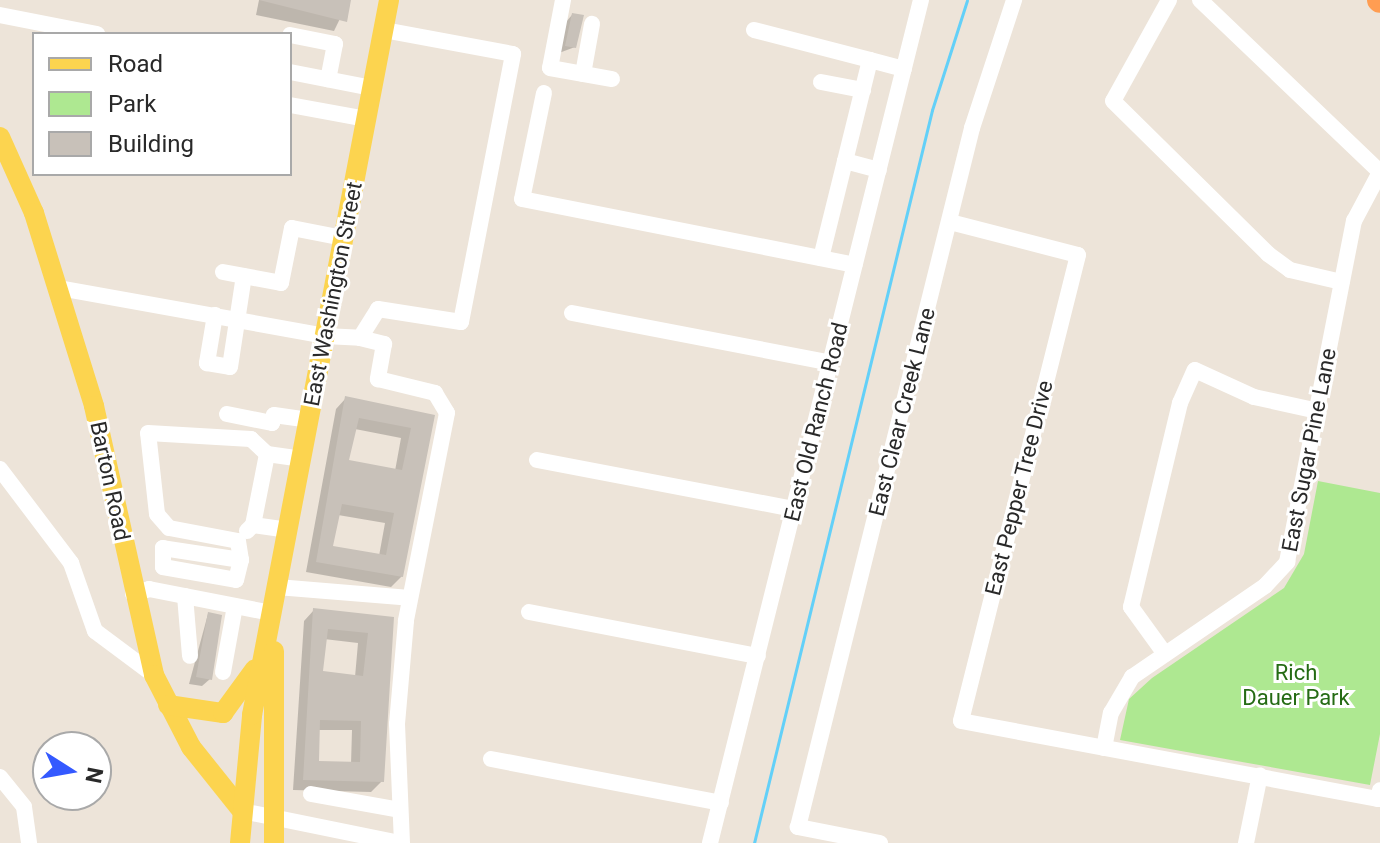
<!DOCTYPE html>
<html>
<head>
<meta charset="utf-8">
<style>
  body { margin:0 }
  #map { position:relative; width:1380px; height:843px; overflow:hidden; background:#ede4d9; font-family:Roboto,sans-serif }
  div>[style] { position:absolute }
  .green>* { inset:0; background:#aee891 }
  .shadow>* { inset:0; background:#0003 }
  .stream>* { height:3px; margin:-1.5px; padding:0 1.5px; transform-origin:1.5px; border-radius:1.5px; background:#63d0f8 }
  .building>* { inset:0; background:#c8c1b9 }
  .minor>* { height:16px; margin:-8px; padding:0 8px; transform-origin:8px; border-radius:8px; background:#fff }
  .major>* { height:20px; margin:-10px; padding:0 10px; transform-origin:10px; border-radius:10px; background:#fcd44f }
  .highway>* { height:24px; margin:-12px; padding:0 12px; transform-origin:12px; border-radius:12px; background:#ff9d52 }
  span { translate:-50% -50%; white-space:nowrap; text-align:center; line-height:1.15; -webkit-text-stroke:6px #fff; paint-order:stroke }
  .street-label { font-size:22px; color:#292929 }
  .park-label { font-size:22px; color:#256b14 }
  .legend { position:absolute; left:32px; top:32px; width:260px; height:144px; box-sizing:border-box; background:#fff; border:2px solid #a9a9a9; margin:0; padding:10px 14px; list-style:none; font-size:24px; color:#292929 }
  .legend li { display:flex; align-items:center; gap:16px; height:40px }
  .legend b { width:40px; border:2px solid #a9a9a9 }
  .north { position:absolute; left:32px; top:731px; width:80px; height:80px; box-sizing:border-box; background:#fff; border:2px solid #a9a9a9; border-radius:50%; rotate:101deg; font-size:22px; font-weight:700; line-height:32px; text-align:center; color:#292929 }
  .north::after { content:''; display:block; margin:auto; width:28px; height:36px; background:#3459ff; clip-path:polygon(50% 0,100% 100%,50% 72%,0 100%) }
</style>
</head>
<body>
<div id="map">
  <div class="green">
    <div style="clip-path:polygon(1318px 481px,1380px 493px,1380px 734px,1370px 785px,1120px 740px,1129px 699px,1152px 678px,1284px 588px,1304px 554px)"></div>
  </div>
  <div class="shadow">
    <div style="clip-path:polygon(259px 0,349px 0,334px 31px,256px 15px)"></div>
    <div style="clip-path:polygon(572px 15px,575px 47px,559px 53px,565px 23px)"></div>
    <div style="clip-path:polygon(evenodd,346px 398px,433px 417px,402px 576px,391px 587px,306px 572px,336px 409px,346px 398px,355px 429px,401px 438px,395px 471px,347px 462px,355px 429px,346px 398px,338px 515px,385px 523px,379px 556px,331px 548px,338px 515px)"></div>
    <div style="clip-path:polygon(evenodd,314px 610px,392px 618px,382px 781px,371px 792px,293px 790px,304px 621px,314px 610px,324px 639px,358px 643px,355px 677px,320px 673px,324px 639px,314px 610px,318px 730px,352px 730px,351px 764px,317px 763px,318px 730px)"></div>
    <div style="clip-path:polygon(208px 614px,210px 679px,202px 686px,189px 684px)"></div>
  </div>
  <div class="stream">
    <div style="left:754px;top:843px;width:754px;rotate:-76.35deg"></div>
    <div style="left:932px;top:110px;width:115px;rotate:-72.3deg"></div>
  </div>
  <div class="building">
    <div style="clip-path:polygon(259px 0,351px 0,347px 22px)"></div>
    <div style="clip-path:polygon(572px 13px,584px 15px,576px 48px,565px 46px)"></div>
    <div style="clip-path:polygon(evenodd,345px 396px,435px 415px,403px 577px,316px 562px,345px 396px,359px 418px,411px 428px,402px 470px,349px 460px,359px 418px,345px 396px,342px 504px,394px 513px,386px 555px,333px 546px,342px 504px)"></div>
    <div style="clip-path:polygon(evenodd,313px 608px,394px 617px,384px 782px,303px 780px,313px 608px,328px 629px,368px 633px,363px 676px,323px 671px,328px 629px,313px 608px,320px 720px,361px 721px,360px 762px,319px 761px,320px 720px)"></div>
    <div style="clip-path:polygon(208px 612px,222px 615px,212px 680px,196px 677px)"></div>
  </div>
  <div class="minor">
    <div style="left:563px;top:0;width:69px;rotate:100.8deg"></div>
    <div style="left:550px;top:68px;width:63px;rotate:10.1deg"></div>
    <div style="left:1169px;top:0;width:115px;rotate:119deg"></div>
    <div style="left:1113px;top:101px;width:218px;rotate:44.6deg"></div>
    <div style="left:1268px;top:254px;width:27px;rotate:36deg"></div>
    <div style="left:1290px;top:270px;width:53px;rotate:13deg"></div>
    <div style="left:1200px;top:0;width:249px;rotate:43.7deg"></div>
    <div style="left:0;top:15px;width:99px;rotate:11.1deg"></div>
    <div style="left:754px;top:30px;width:120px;rotate:14.5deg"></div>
    <div style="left:870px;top:60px;width:104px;rotate:103.9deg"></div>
    <div style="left:290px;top:35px;width:46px;rotate:11.3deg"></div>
    <div style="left:335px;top:44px;width:36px;rotate:101deg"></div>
    <div style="left:870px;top:60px;width:35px;rotate:15deg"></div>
    <div style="left:290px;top:72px;width:84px;rotate:11deg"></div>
    <div style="left:583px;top:74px;width:51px;rotate:-79.8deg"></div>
    <div style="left:821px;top:82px;width:43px;rotate:10.8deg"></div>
    <div style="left:544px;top:93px;width:108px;rotate:101.7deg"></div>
    <div style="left:522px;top:199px;width:339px;rotate:11.2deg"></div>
    <div style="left:290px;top:105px;width:77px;rotate:10.4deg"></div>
    <div style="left:950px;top:222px;width:132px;rotate:14.5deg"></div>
    <div style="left:1078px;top:255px;width:480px;rotate:104.1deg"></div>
    <div style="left:961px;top:721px;width:424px;rotate:10.6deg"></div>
    <div style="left:1378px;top:799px;width:9px;rotate:-77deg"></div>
    <div style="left:821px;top:258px;width:100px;rotate:-76.1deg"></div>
    <div style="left:845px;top:161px;width:35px;rotate:15deg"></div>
    <div style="left:223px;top:272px;width:59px;rotate:10.7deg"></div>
    <div style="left:281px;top:283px;width:56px;rotate:-78.7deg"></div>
    <div style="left:292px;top:228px;width:52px;rotate:11.1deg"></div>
    <div style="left:59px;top:288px;width:270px;rotate:10.2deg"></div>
    <div style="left:325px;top:336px;width:35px;rotate:3deg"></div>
    <div style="left:360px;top:338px;width:34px;rotate:-58deg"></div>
    <div style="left:378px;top:309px;width:84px;rotate:8.9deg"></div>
    <div style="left:461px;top:322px;width:273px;rotate:-79deg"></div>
    <div style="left:513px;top:54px;width:132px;rotate:-169.5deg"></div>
    <div style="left:572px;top:313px;width:264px;rotate:10.9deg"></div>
    <div style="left:215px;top:315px;width:49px;rotate:99.5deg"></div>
    <div style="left:207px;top:363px;width:23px;rotate:10deg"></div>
    <div style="left:230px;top:367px;width:92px;rotate:-81.3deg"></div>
    <div style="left:360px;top:338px;width:25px;rotate:14deg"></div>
    <div style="left:384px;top:344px;width:36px;rotate:100deg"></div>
    <div style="left:378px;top:379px;width:59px;rotate:13.8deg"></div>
    <div style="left:435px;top:393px;width:23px;rotate:59deg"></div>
    <div style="left:447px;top:413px;width:212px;rotate:101.2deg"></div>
    <div style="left:406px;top:621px;width:103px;rotate:95deg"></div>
    <div style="left:397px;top:724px;width:119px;rotate:87.6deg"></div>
    <div style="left:227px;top:414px;width:46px;rotate:11.3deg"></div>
    <div style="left:272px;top:423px;width:8px;rotate:-76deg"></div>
    <div style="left:274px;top:415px;width:35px;rotate:8deg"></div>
    <div style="left:537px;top:460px;width:263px;rotate:10.8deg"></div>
    <div style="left:0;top:469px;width:118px;rotate:52.9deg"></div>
    <div style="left:71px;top:563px;width:72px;rotate:70.6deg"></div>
    <div style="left:95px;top:631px;width:74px;rotate:36.7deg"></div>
    <div style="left:253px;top:525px;width:72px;rotate:-78.8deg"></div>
    <div style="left:247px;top:531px;width:8px;rotate:-45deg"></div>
    <div style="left:253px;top:525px;width:34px;rotate:8deg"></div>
    <div style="left:241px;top:560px;width:79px;rotate:-171.3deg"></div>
    <div style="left:163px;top:548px;width:19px;rotate:90deg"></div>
    <div style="left:163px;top:567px;width:74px;rotate:10.1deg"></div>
    <div style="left:236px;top:580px;width:21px;rotate:-76deg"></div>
    <div style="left:241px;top:560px;width:19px;rotate:-99deg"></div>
    <div style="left:238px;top:541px;width:70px;rotate:-169.3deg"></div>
    <div style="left:169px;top:528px;width:18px;rotate:-131deg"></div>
    <div style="left:157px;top:514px;width:81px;rotate:-96.3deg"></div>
    <div style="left:148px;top:433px;width:103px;rotate:3.3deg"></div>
    <div style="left:251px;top:439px;width:22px;rotate:43deg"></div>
    <div style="left:267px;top:454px;width:34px;rotate:8deg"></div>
    <div style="left:277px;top:587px;width:133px;rotate:4.7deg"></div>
    <div style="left:133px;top:594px;width:17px;rotate:-17deg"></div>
    <div style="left:149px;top:589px;width:124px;rotate:11.1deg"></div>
    <div style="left:185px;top:596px;width:60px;rotate:85.2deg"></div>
    <div style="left:529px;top:612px;width:233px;rotate:10.9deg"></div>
    <div style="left:1165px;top:654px;width:58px;rotate:-125.9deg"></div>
    <div style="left:1131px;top:607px;width:210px;rotate:-76.5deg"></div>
    <div style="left:1180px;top:403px;width:36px;rotate:-66deg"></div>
    <div style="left:1195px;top:370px;width:65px;rotate:24.6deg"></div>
    <div style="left:1254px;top:397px;width:66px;rotate:12.3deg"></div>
    <div style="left:223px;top:672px;width:67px;rotate:-79.7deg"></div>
    <div style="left:1104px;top:748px;width:36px;rotate:-79deg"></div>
    <div style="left:1111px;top:713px;width:42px;rotate:-59.7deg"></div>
    <div style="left:1132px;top:677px;width:161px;rotate:-34.4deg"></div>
    <div style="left:1265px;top:586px;width:33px;rotate:-47deg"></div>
    <div style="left:1287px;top:562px;width:348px;rotate:-78.9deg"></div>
    <div style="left:1354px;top:221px;width:55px;rotate:-62deg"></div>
    <div style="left:491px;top:759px;width:234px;rotate:10.8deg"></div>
    <div style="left:0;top:777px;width:38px;rotate:51deg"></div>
    <div style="left:24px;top:807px;width:36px;rotate:82deg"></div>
    <div style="left:311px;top:794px;width:90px;rotate:10.2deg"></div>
    <div style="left:242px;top:811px;width:160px;rotate:11.5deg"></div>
    <div style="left:710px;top:843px;width:869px;rotate:-75.95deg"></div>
    <div style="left:880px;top:843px;width:84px;rotate:-169deg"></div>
    <div style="left:798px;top:827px;width:720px;rotate:-76.02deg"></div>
    <div style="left:972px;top:128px;width:135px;rotate:-71.8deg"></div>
    <div style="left:1246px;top:843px;width:69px;rotate:-78.4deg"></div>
  </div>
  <div class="major">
    <div style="left:0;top:137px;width:83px;rotate:65.9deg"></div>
    <div style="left:34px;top:213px;width:202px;rotate:72.7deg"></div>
    <div style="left:94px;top:406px;width:276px;rotate:77.4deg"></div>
    <div style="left:154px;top:675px;width:81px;rotate:62.8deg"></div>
    <div style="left:191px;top:747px;width:82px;rotate:51.4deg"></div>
    <div style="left:168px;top:705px;width:56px;rotate:8.3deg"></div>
    <div style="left:223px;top:713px;width:54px;rotate:-54deg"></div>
    <div style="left:240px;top:843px;width:129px;rotate:-84.6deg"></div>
    <div style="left:252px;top:715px;width:728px;rotate:-79.15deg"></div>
    <div style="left:274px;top:843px;width:192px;rotate:-90deg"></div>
  </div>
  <div class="highway">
    <div style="left:1379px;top:0;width:1px;rotate:45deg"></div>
  </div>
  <div class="street-label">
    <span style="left:333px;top:294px;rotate:-79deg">East Washington Street</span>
    <span style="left:902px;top:412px;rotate:-76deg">East Clear Creek Lane</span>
    <span style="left:816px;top:422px;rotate:-76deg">East Old Ranch Road</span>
    <span style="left:1309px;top:450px;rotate:-79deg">East Sugar Pine Lane</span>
    <span style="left:110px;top:481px;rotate:78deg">Barton Road</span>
    <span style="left:1019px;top:488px;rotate:-76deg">East Pepper Tree Drive</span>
  </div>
  <div class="park-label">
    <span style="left:1296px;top:685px">Rich<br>Dauer Park</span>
  </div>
  <ul class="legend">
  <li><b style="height:10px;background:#fcd44f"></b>Road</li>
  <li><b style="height:22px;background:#aee891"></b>Park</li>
  <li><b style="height:22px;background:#c8c1b9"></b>Building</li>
  </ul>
  <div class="north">N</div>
</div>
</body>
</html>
